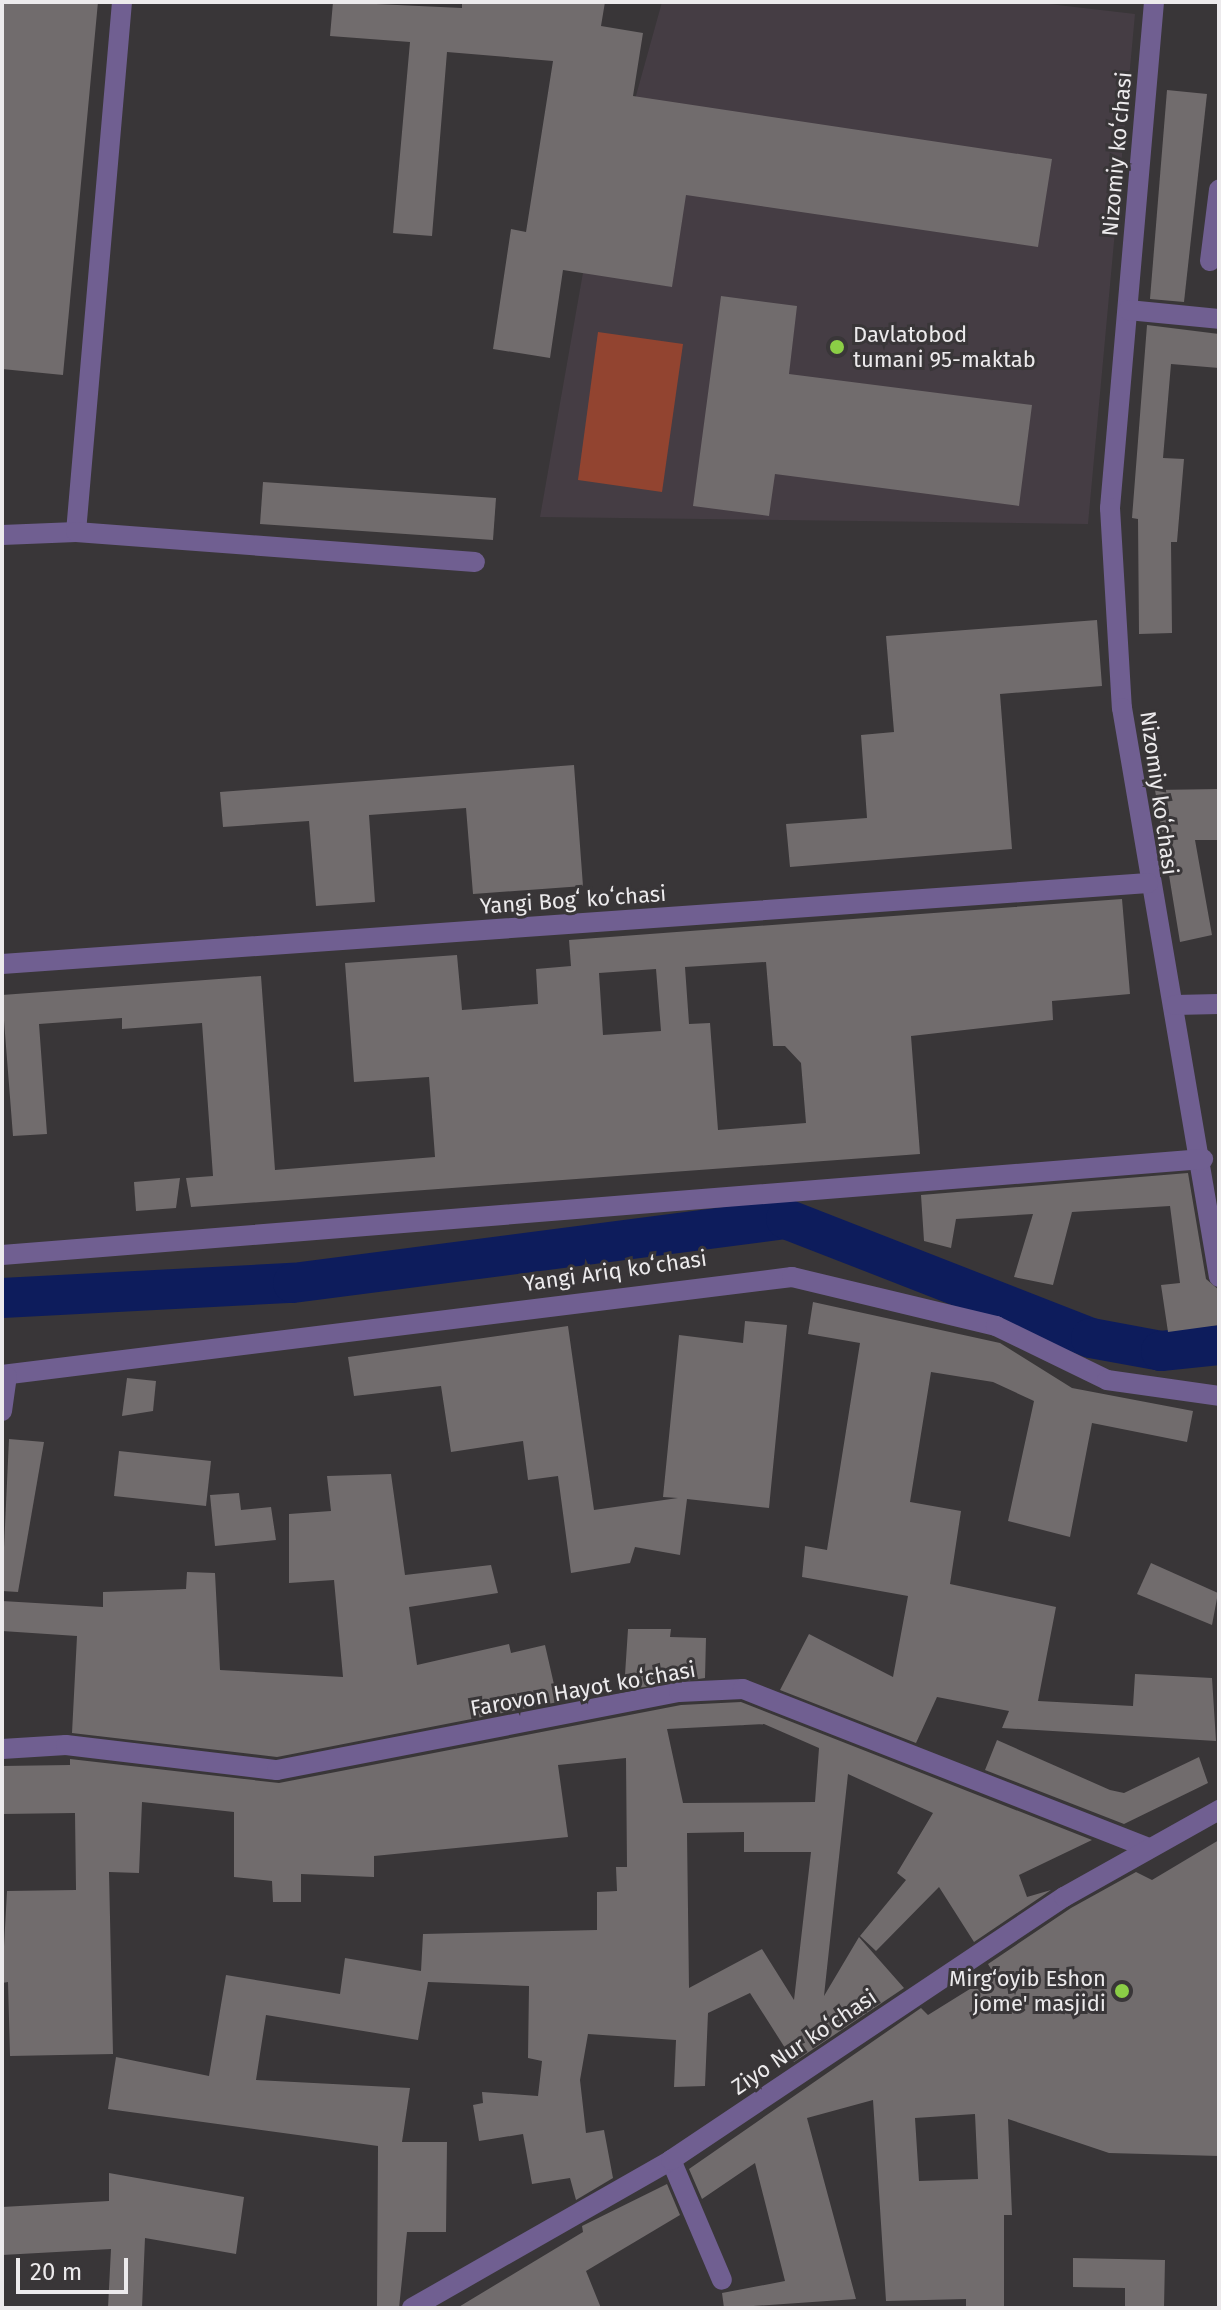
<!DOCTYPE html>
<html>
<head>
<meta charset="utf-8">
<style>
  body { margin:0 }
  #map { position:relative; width:1221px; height:2310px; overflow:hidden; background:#393638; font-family:"Fira Sans",sans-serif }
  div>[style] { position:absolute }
  .built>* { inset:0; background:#453d44 }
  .green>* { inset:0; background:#924430 }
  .canal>* { height:40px; margin:-20px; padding:0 20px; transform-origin:20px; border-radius:20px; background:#0d1c5c }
  .building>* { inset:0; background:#716c6d }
  .minor>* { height:20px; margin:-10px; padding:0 10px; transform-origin:10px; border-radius:10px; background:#705f91 }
  .dots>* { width:22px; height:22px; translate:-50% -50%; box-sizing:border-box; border:4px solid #393638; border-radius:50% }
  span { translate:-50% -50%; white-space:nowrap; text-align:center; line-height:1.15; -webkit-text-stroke:6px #393638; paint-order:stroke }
  .street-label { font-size:22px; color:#eceaec }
  .poi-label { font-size:22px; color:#eceaec }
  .left { translate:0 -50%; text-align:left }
  .right { translate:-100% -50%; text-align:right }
  .frame { position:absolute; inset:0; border:4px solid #eceaec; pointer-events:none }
  .scale { position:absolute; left:16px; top:2258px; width:112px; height:36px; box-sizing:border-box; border:4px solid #eceaec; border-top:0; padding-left:10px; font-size:24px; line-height:28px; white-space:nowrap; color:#eceaec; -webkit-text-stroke:6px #393638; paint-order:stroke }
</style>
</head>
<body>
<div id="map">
  <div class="built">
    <div style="clip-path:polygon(662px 2px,1032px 2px,1135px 14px,1088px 524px,540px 517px,600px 176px,622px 146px)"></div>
  </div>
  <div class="green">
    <div style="clip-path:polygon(598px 332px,683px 344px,662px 492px,578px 480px)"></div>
  </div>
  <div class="canal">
    <div style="left:2px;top:1298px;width:291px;rotate:-3deg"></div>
    <div style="left:293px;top:1283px;width:497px;rotate:-7.4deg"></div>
    <div style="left:786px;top:1219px;width:327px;rotate:21.3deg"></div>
    <div style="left:1091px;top:1338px;width:71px;rotate:10.5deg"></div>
    <div style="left:1161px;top:1351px;width:58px;rotate:-5.9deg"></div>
  </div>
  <div class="building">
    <div style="clip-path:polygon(2px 2px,98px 2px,63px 375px,2px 369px)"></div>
    <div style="clip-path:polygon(333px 2px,462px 8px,462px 2px,605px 2px,601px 26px,643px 33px,633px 96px,1052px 159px,1038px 247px,686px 195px,672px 287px,563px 270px,550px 358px,493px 349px,511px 229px,526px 232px,553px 61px,447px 52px,432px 236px,393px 233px,410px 42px,330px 36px)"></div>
    <div style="clip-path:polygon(1167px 90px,1207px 94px,1184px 302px,1150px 299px)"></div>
    <div style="clip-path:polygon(721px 296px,797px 306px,789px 374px,1032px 405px,1019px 506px,775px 474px,769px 516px,693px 506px)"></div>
    <div style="clip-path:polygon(1147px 325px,1219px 334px,1219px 368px,1171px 364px,1163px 458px,1184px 459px,1177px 542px,1171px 542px,1172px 633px,1139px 634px,1138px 519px,1132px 518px)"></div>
    <div style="clip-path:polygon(263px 482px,496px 498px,493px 540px,260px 524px)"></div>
    <div style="clip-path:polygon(1097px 620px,1102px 686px,1000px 694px,1012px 849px,790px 867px,786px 824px,867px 818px,861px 735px,894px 732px,886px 636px)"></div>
    <div style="clip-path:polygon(574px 765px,583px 886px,473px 894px,466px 808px,369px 815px,375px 902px,316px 906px,309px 821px,223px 827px,220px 792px)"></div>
    <div style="clip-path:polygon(1219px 789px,1219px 840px,1195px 840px,1212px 935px,1180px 942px,1155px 790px)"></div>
    <div style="clip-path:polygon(evenodd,1122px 899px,1130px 994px,1052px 1001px,1053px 1020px,911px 1036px,920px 1154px,191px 1207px,186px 1178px,213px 1176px,202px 1023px,122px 1029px,122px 1018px,39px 1024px,47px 1134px,13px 1136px,2px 995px,261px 976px,275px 1170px,435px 1157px,429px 1077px,354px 1082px,345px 963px,457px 955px,462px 1010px,538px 1004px,536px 969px,571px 966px,569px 940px,1122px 899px,766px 962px,773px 1046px,785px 1046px,801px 1063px,806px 1123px,718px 1130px,710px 1023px,689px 1024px,685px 967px,766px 962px,1122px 899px,656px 969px,661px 1031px,603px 1035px,599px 973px,656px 969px)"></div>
    <div style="clip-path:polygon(1188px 1173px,1206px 1279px,1219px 1290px,1219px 1325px,1168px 1332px,1161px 1285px,1180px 1283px,1170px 1206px,1072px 1212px,1053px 1285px,1014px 1277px,1033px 1214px,956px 1219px,951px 1248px,924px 1241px,921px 1195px)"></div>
    <div style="clip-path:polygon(180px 1178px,176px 1208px,136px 1211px,134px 1182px)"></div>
    <div style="clip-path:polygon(813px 1302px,1000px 1343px,1072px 1388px,1193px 1411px,1187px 1442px,1092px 1423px,1070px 1537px,1008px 1521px,1034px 1401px,993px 1382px,931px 1372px,910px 1502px,961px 1511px,950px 1584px,1056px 1607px,1038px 1701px,1133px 1706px,1135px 1674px,1212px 1678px,1216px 1741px,1002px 1728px,1009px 1711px,937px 1697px,916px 1743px,780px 1690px,809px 1634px,893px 1677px,908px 1596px,802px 1577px,805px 1546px,827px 1550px,860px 1343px,808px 1334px)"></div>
    <div style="clip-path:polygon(745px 1321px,787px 1325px,769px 1508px,687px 1499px,680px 1555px,635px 1547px,630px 1563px,571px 1573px,558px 1476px,528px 1480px,523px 1441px,451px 1452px,441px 1386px,354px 1396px,348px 1357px,568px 1326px,594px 1510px,678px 1498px,663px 1497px,679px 1335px,743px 1343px)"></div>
    <div style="clip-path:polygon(127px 1378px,156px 1381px,153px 1411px,122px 1416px)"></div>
    <div style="clip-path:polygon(9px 1439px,44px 1442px,18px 1592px,2px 1591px)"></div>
    <div style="clip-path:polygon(119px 1451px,211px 1461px,206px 1506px,114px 1496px)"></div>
    <div style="clip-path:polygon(391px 1474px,405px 1575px,491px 1565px,498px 1593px,409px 1607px,417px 1665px,509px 1644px,511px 1653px,545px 1645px,558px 1702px,277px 1757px,72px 1733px,77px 1636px,2px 1631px,2px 1601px,103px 1607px,103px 1592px,186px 1589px,187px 1572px,215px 1573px,220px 1670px,343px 1677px,334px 1580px,289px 1583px,289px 1514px,331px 1511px,327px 1476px)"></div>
    <div style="clip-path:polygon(239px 1493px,241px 1510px,271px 1507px,276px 1540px,215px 1546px,210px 1495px)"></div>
    <div style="clip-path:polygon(1151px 1563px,1218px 1593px,1212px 1625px,1137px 1594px)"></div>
    <div style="clip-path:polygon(628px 1629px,671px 1629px,670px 1637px,706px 1638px,705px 1678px,624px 1690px)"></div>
    <div style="clip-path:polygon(evenodd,741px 1702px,1092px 1840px,1019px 1875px,1027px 1897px,1051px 1890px,974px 1942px,939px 1887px,876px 1951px,860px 1936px,906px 1880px,897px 1873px,933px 1813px,848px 1774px,824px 1996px,859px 1937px,904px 1988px,794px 2062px,750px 1993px,708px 2013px,705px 2086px,674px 2087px,676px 2040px,588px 2034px,580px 2080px,586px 2133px,604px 2130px,613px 2178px,576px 2200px,570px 2178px,532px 2184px,523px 2134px,479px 2141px,473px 2105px,483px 2103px,482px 2092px,538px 2096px,542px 2061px,528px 2058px,529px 1986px,428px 1982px,418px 2040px,266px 2015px,256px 2080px,410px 2088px,402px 2142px,447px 2142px,446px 2232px,407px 2232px,399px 2308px,377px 2308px,378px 2146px,108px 2109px,116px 2057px,209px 2076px,226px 1975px,340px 1994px,345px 1958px,421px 1971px,423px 1934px,597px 1930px,597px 1892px,617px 1891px,616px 1867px,627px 1867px,626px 1758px,558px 1765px,568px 1837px,374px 1856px,374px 1877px,301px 1874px,301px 1902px,273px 1902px,272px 1881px,234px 1877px,234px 1812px,142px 1802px,139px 1873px,109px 1872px,113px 2054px,10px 2056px,8px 1982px,2px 1983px,7px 1891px,76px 1890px,75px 1813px,2px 1814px,2px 1766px,70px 1765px,70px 1759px,279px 1783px,681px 1705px,741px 1702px,764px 1724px,819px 1748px,815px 1802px,683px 1803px,667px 1729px,764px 1724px,741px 1702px,744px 1832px,744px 1852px,811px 1852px,794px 2000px,762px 1949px,689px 1988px,687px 1833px,744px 1832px)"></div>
    <div style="clip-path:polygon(997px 1740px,1110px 1790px,1124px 1793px,1199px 1757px,1208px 1783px,1124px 1824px,985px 1770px)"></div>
    <div style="clip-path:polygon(evenodd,1219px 1840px,1219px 2156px,1109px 2153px,1008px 2119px,1012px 2215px,1004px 2215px,1004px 2308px,966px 2308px,966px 2299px,886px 2301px,873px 2100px,807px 2118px,856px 2299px,724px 2308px,722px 2293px,785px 2281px,755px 2163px,702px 2199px,689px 2169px,921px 2008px,928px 2015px,994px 1974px,988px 1964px,1071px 1908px,1136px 1872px,1152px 1880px,1219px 1840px,975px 2114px,978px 2179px,919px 2181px,915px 2118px,975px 2114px)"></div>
    <div style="clip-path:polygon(109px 2173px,244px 2197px,236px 2254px,145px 2238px,142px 2308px,108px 2308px,111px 2249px,2px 2255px,2px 2207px,109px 2201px)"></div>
    <div style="clip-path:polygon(667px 2184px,680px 2215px,586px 2271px,601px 2308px,457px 2308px,583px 2232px,582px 2226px)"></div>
    <div style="clip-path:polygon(1073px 2258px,1165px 2260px,1164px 2308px,1125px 2308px,1125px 2288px,1073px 2287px)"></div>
  </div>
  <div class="minor">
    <div style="left:1154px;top:2px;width:508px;rotate:94.97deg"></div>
    <div style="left:1110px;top:508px;width:200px;rotate:86.6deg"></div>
    <div style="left:1122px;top:708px;width:577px;rotate:80.33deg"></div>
    <div style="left:1210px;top:261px;width:72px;rotate:-82.8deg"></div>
    <div style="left:1128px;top:310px;width:91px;rotate:5.6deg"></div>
    <div style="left:76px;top:532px;width:532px;rotate:-85.04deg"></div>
    <div style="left:2px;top:535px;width:74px;rotate:-2.3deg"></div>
    <div style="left:76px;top:532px;width:400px;rotate:4.3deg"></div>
    <div style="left:2px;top:964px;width:1149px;rotate:-4.04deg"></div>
    <div style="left:1175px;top:1005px;width:44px;rotate:-1.3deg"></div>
    <div style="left:2px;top:1255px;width:1205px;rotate:-4.57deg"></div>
    <div style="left:2px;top:1375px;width:796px;rotate:-7.07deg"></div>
    <div style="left:792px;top:1277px;width:210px;rotate:13.5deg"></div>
    <div style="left:996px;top:1326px;width:123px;rotate:25.9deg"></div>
    <div style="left:1107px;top:1380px;width:113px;rotate:8.1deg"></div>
    <div style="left:2px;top:1411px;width:35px;rotate:-82deg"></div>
    <div style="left:2px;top:1749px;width:64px;rotate:-3.6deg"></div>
    <div style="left:66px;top:1745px;width:212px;rotate:6.8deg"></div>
    <div style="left:277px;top:1770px;width:409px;rotate:-11deg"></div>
    <div style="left:679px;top:1692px;width:64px;rotate:-2.7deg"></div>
    <div style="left:743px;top:1689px;width:434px;rotate:21.4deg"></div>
    <div style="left:671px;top:2160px;width:130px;rotate:67deg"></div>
    <div style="left:412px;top:2308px;width:298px;rotate:-29.7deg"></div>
    <div style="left:671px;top:2160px;width:473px;rotate:-33.8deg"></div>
    <div style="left:1064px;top:1897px;width:178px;rotate:-29.3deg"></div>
  </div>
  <div class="dots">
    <div style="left:837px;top:347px;background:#8bce46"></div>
    <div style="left:1122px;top:1991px;background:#8bce46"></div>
  </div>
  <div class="street-label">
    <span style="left:1117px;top:154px;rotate:-85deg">Nizomiy koʻchasi</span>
    <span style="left:1159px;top:793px;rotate:82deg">Nizomiy koʻchasi</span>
    <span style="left:573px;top:900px;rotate:-4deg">Yangi Bogʻ koʻchasi</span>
    <span style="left:615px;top:1271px;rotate:-8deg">Yangi Ariq koʻchasi</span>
    <span style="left:583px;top:1689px;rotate:-10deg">Farovon Hayot koʻchasi</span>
    <span style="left:804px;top:2042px;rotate:-34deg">Ziyo Nur koʻchasi</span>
  </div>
  <div class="poi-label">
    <span class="left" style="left:853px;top:347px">Davlatobod<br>tumani 95-maktab</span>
    <span class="right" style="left:1106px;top:1991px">Mirg‘oyib Eshon<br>jome' masjidi</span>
  </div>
  <div class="frame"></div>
  <div class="scale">20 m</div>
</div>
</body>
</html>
